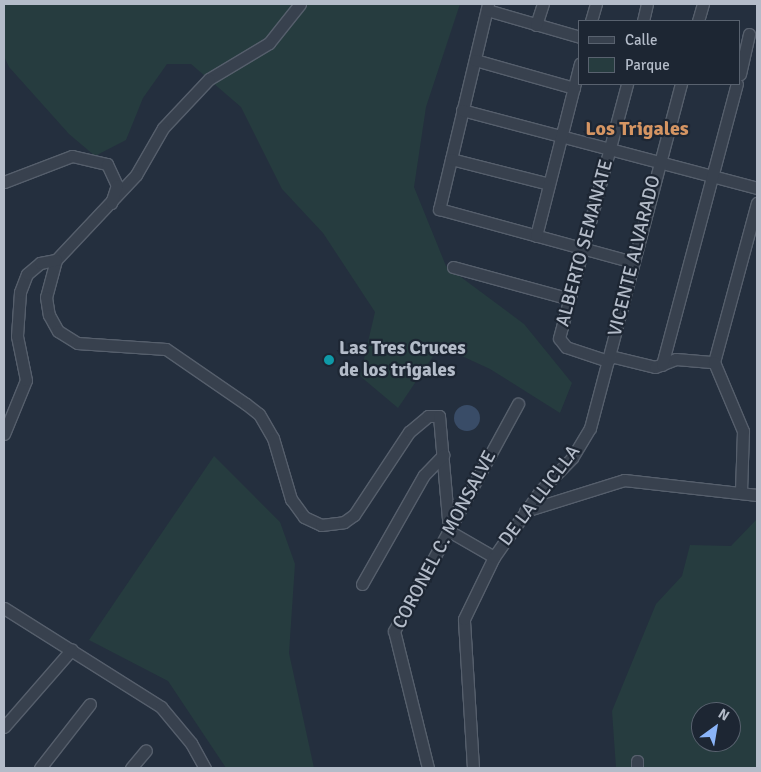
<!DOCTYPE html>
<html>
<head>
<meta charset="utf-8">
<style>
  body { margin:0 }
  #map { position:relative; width:761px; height:772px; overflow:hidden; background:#242f3e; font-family:Signika,sans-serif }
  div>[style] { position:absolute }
  .green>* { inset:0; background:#263c3f }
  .water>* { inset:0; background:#394c67 }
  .round { border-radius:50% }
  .roads { filter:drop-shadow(1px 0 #565f6c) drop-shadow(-1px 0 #565f6c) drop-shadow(0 1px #565f6c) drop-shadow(0 -1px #565f6c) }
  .minor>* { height:11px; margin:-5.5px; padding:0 5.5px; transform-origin:5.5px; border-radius:5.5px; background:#38414e }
  .dots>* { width:14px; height:14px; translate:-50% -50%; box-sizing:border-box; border:2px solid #1d2633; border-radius:50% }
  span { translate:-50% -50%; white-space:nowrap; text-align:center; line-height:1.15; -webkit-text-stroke:4.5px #1d2633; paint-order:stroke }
  .street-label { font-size:19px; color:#b4bcc9 }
  .poi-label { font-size:19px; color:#b4bcc9; font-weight:700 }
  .left { translate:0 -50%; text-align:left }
  .neighbourhood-label { font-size:20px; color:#d59563; font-weight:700 }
  .frame { position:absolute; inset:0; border:5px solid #b4bcc9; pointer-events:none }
  .legend { position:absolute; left:578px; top:20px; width:162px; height:65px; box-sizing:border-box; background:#1d2633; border:1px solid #59626f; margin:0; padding:6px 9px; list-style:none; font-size:15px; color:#b4bcc9 }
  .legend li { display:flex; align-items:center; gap:10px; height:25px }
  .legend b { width:25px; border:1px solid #59626f }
  .north { position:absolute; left:691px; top:702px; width:50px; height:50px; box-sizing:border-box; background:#1d2633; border:1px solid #59626f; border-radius:50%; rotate:32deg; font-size:14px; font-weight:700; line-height:20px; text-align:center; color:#b4bcc9 }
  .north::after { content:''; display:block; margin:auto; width:18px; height:22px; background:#8ab4f8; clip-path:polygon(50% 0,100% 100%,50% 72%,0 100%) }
</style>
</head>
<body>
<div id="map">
  <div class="green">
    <div style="clip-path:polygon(4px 4px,460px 4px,426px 107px,414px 187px,446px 266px,524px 324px,572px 383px,560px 413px,490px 369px,440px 346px,398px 408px,360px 376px,375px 312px,323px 233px,282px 189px,241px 107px,191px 64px,167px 64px,143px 98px,126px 140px,95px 156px,69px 134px,9px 67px,4px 56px)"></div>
    <div style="clip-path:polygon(214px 456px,280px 522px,295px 564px,289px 653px,314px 768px,226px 768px,168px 681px,89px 640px)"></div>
    <div style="clip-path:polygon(evenodd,756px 520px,757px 768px,616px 768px,612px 711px,656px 604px,682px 576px,690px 545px,731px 546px,756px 520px,701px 712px,731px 712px,731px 742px,701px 742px,701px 712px)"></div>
  </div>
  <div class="water">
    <div class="round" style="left:454px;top:405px;width:26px;height:26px"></div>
  </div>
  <div class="roads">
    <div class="minor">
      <div style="left:300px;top:4px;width:50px;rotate:128.5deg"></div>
      <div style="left:269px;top:43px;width:70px;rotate:149deg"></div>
      <div style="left:209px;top:79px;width:67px;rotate:133.2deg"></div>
      <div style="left:163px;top:128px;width:54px;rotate:119.9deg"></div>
      <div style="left:136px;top:175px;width:117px;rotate:133.3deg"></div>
      <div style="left:56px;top:260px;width:38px;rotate:105deg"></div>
      <div style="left:46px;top:297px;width:18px;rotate:81deg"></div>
      <div style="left:49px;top:315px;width:18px;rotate:61deg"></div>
      <div style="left:58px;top:331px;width:22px;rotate:32deg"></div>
      <div style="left:77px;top:343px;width:89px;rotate:3.9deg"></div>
      <div style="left:166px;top:349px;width:97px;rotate:34.5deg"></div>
      <div style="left:246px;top:404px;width:16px;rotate:38deg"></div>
      <div style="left:259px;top:414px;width:28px;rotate:60deg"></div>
      <div style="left:273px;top:438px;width:64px;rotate:73.6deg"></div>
      <div style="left:291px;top:499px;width:22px;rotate:54deg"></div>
      <div style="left:304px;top:517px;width:19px;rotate:25deg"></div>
      <div style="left:321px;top:525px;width:23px;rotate:-7deg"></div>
      <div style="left:344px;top:522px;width:12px;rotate:-35deg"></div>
      <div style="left:354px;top:515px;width:100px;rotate:-56.5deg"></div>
      <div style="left:409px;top:432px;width:25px;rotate:-40deg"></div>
      <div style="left:428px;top:416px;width:11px"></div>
      <div style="left:439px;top:416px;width:115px;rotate:85deg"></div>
      <div style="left:488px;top:4px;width:211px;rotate:103.4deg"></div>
      <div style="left:439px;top:209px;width:201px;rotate:15.3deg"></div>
      <div style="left:487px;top:10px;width:97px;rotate:16.2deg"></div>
      <div style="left:591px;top:21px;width:18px;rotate:-74deg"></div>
      <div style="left:643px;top:21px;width:17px;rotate:-77deg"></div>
      <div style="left:698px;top:21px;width:18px;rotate:-74deg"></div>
      <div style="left:536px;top:25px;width:22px;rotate:-72deg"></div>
      <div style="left:475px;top:60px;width:103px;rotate:15.8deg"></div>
      <div style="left:740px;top:74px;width:41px;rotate:-77.3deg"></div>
      <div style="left:462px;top:110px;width:305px;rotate:14.8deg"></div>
      <div style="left:451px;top:159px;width:101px;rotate:14.3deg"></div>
      <div style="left:4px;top:182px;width:73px;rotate:-20.9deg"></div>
      <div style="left:72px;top:156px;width:36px;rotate:13deg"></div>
      <div style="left:107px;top:164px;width:23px;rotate:65deg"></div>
      <div style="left:117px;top:185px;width:19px;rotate:108deg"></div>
      <div style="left:536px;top:236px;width:178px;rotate:-75.7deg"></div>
      <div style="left:453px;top:267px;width:121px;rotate:15.3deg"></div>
      <div style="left:610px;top:356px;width:46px;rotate:13.7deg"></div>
      <div style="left:655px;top:367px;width:22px;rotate:-21deg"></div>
      <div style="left:676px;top:359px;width:38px;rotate:5deg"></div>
      <div style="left:608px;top:361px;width:44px;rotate:-161.6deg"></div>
      <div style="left:566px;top:347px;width:11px;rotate:-128deg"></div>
      <div style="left:559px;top:338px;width:263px;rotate:-75deg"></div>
      <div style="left:714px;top:362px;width:165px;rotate:-74.9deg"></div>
      <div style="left:714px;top:362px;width:75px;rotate:67.2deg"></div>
      <div style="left:743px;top:431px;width:60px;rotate:91.9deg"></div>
      <div style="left:662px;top:365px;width:291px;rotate:-75.1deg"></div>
      <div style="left:4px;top:434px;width:58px;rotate:-67.8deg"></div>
      <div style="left:26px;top:380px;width:45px;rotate:-101.6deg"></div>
      <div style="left:17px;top:336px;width:44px;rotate:-86.1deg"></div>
      <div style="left:20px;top:292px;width:19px;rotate:-69deg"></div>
      <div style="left:27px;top:274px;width:17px;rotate:-40deg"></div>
      <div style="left:40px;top:263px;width:16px;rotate:-11deg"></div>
      <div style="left:525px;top:511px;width:104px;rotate:-17.4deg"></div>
      <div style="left:624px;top:480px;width:134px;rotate:6.4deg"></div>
      <div style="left:449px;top:531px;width:52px;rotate:30deg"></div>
      <div style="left:362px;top:584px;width:125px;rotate:-60.4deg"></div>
      <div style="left:424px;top:475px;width:28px;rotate:-46deg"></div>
      <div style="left:4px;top:608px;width:186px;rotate:32.2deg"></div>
      <div style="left:161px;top:707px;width:47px;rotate:50.2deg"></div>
      <div style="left:191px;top:743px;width:29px;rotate:61deg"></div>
      <div style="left:4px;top:727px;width:103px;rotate:-48.9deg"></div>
      <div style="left:40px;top:768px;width:81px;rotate:-52deg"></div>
      <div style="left:131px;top:768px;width:23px;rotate:-50deg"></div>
      <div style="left:428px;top:768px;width:141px;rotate:-103.9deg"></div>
      <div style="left:394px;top:631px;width:259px;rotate:-61.4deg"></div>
      <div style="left:473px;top:768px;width:149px;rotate:-93.5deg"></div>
      <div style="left:464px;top:619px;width:69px;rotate:-64.2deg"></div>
      <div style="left:494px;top:557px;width:80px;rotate:-55.1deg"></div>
      <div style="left:540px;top:491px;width:46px;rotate:-45.9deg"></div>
      <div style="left:572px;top:458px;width:35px;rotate:-59deg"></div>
      <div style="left:590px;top:428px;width:356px;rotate:-75.2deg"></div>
      <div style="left:637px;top:768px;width:7px;rotate:-90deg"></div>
    </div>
  </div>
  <div class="dots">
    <div style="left:329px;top:360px;background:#0f9aa8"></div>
  </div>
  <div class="street-label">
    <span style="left:585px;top:243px;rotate:-75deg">ALBERTO SEMANATE</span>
    <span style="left:635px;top:256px;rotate:-76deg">VICENTE ALVARADO</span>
    <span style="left:540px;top:496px;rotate:-53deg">DE LA LLICLLA</span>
    <span style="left:445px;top:540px;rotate:-62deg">CORONEL C. MONSALVE</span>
  </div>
  <div class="poi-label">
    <span class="left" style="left:339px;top:360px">Las Tres Cruces<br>de los trigales</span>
  </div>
  <div class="neighbourhood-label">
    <span style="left:637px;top:128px">Los Trigales</span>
  </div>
  <div class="frame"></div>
  <ul class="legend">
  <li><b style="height:6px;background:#38414e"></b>Calle</li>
  <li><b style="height:14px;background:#263c3f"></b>Parque</li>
  </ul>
  <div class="north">N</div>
</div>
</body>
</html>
